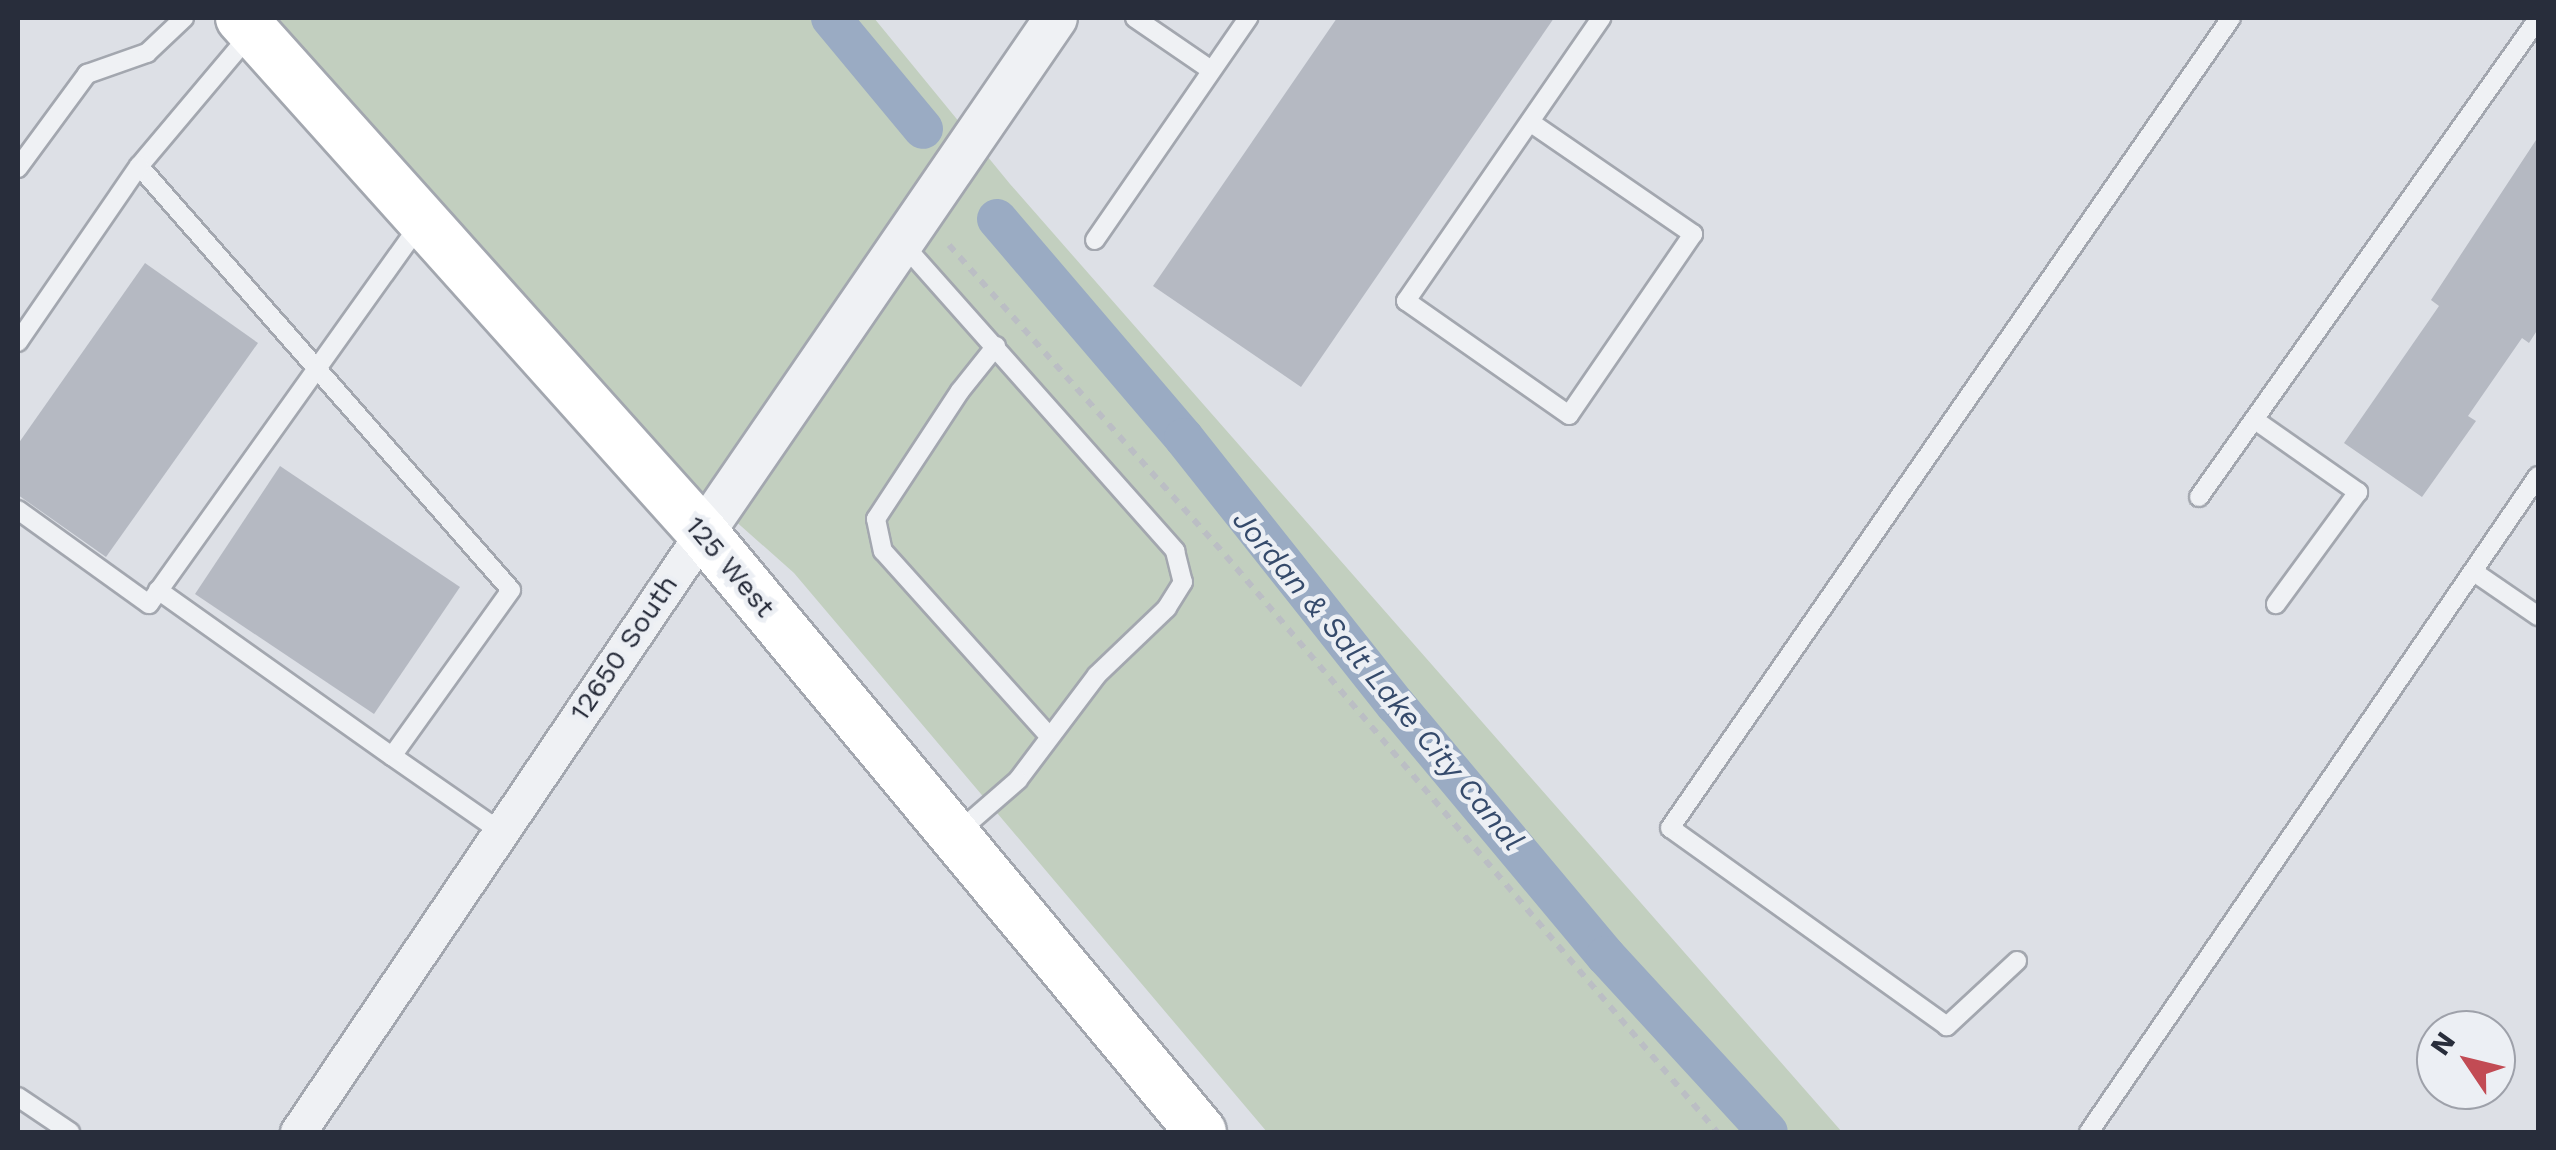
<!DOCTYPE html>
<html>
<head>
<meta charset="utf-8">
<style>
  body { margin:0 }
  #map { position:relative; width:2556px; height:1150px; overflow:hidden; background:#dde0e6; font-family:"Work Sans",sans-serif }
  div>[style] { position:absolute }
  .green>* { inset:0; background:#c2cfbf }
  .canal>* { height:40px; margin:-20px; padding:0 20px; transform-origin:20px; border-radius:20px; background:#9aabc3 }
  .building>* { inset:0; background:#b5b9c2 }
  .path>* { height:6px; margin-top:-3px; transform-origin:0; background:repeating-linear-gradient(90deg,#bbbec4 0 8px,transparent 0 16px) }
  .roads { filter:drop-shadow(2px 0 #a3a7af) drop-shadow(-2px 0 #a3a7af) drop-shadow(0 2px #a3a7af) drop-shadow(0 -2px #a3a7af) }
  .service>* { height:18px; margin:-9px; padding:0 9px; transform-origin:9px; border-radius:9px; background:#eff1f4 }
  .minor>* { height:35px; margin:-17.5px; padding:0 17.5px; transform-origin:17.5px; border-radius:17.5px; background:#eff1f4 }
  .tertiary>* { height:42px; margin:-21px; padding:0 21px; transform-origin:21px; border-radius:21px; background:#eff1f4 }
  .secondary>* { height:50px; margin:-25px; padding:0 25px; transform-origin:25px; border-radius:25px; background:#fff }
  span { translate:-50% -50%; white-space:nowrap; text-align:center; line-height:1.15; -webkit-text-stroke:9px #eceff4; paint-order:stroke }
  .street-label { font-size:28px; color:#282d3b }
  .water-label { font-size:30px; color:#354a6b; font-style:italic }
  .frame { position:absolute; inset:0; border:20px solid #282d3b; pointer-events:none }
  .north { position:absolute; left:2416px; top:1010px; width:100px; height:100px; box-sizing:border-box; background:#eceff4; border:2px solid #9ea1aa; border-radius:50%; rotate:305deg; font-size:28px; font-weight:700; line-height:40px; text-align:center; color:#282d3b }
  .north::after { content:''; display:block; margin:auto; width:35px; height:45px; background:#c24b54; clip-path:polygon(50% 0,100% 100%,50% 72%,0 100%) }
</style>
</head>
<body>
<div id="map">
  <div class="green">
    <div style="clip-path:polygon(278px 18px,874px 18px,1010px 184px,1842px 1132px,1267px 1132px,794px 573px,635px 432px)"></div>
  </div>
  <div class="canal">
    <div style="left:831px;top:18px;width:144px;rotate:50.3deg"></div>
    <div style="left:997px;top:219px;width:288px;rotate:49.5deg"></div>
    <div style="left:1184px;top:438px;width:341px;rotate:51.6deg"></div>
    <div style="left:1396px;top:705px;width:327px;rotate:50.1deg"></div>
    <div style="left:1606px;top:956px;width:239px;rotate:47.4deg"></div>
  </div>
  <div class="building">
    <div style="clip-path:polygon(1337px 18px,1554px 18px,1301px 387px,1153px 286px)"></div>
    <div style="clip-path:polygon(2538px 137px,2538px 329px,2529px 343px,2522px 338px,2468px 416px,2476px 421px,2422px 497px,2344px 443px,2439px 306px,2431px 300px)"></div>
    <div style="clip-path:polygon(145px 263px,258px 343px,106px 557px,18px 495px,18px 444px)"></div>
    <div style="clip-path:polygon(280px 466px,460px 587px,374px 714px,195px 594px)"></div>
  </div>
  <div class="path">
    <div style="left:949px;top:245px;width:416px;rotate:48.3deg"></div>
    <div style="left:1226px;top:556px;width:757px;rotate:49.55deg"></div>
  </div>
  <div class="roads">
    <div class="service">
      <div style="left:1135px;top:18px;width:92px;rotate:34.4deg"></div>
      <div style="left:252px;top:32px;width:175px;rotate:130.1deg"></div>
      <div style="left:139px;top:166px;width:564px;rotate:48.74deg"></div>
      <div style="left:511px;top:590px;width:204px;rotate:125.6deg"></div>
      <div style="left:392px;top:756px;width:131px;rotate:34.8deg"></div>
      <div style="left:1530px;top:122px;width:198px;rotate:34.5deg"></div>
      <div style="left:1693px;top:234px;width:219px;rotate:124.4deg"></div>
      <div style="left:1569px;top:415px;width:199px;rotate:-145deg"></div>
      <div style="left:1406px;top:301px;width:344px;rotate:-55.4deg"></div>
      <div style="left:18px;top:168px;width:117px;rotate:-53.7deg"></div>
      <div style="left:87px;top:74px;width:64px;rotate:-19.3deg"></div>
      <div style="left:147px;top:53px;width:51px;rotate:-43.4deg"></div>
      <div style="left:1095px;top:240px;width:270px;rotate:-55.4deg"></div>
      <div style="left:902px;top:243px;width:412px;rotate:48.4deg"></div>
      <div style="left:1175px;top:551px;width:32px;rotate:76deg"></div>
      <div style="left:1183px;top:582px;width:31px;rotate:122deg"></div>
      <div style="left:1167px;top:608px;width:97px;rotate:136.3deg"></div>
      <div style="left:1097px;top:675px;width:131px;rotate:127deg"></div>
      <div style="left:1018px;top:780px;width:81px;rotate:139deg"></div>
      <div style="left:18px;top:342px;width:214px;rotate:-55.5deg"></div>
      <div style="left:996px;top:346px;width:58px;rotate:128.7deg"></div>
      <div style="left:960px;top:391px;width:153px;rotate:123.3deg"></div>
      <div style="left:876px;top:519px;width:33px;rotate:78deg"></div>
      <div style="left:883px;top:551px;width:247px;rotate:48.1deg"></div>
      <div style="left:2255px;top:420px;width:126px;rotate:35deg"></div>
      <div style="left:2358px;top:492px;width:139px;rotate:126.2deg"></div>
      <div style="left:2199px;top:497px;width:586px;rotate:-54.66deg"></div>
      <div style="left:18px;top:510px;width:161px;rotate:35.7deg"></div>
      <div style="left:149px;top:604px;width:468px;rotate:-54.5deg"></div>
      <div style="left:2474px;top:572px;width:78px;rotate:34.5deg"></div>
      <div style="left:158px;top:590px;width:287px;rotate:35.4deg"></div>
      <div style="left:2017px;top:961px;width:96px;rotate:137.1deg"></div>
      <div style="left:1947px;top:1026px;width:340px;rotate:-144.4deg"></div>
      <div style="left:1670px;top:828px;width:985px;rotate:-55.29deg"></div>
      <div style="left:18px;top:1097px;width:63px;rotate:33.9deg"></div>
      <div style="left:2089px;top:1132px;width:795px;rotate:-55.61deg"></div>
    </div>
    <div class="minor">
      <div style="left:298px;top:1132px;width:723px;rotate:-55.94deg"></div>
    </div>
    <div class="tertiary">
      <div style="left:703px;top:533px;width:624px;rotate:-55.57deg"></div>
    </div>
    <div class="secondary">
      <div style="left:241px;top:18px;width:692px;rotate:48.11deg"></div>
      <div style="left:703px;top:533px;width:779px;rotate:50.26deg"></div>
    </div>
  </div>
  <div class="street-label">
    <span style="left:730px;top:567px;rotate:50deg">125 West</span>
    <span style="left:624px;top:648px;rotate:-56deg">12650 South</span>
  </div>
  <div class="water-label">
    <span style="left:1378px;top:680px;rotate:50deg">Jordan &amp; Salt Lake City Canal</span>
  </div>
  <div class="frame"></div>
  <div class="north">N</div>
</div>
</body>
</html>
